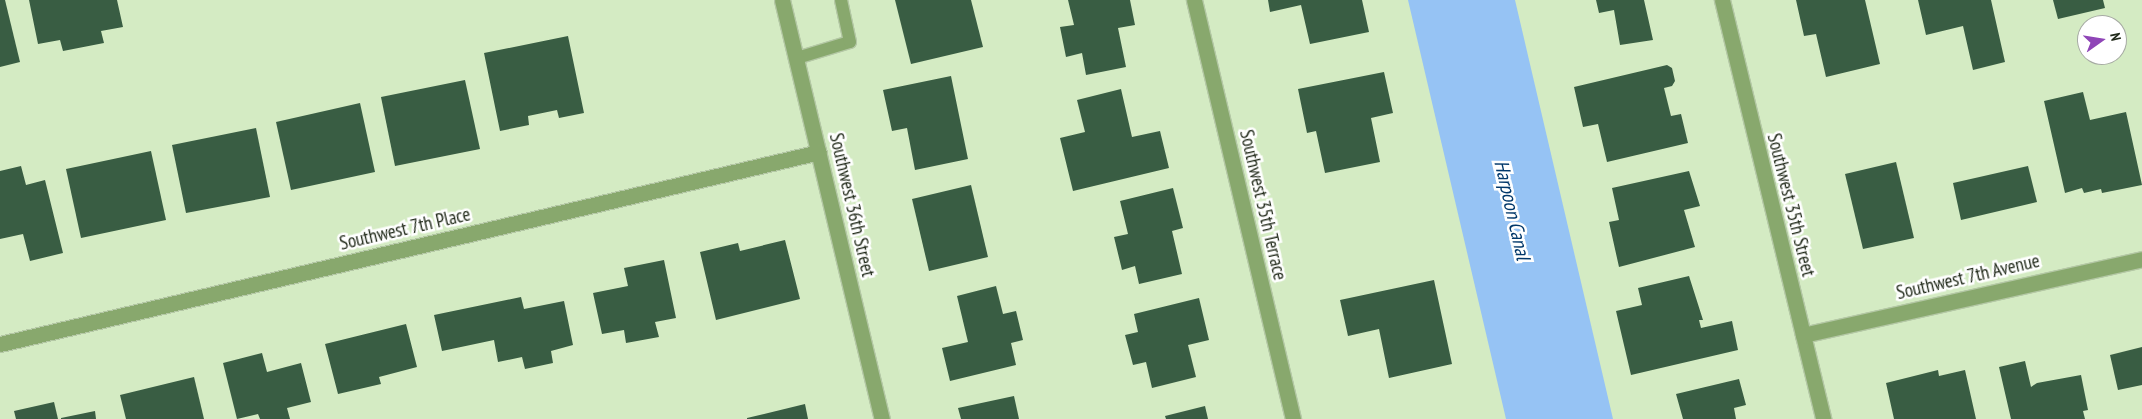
<!DOCTYPE html>
<html>
<head>
<meta charset="utf-8">
<style>
  body { margin:0 }
  #map { position:relative; width:2142px; height:419px; overflow:hidden; background:#d4ebc3; font-family:"PT Sans Narrow",sans-serif }
  div>[style] { position:absolute }
  .water>* { inset:0; background:#96c3f4 }
  .building>* { inset:0; background:#395d43 }
  .roads { filter:drop-shadow(1px 0 #b4c8a5) drop-shadow(-1px 0 #b4c8a5) drop-shadow(0 1px #b4c8a5) drop-shadow(0 -1px #b4c8a5) }
  .lane>* { height:12px; margin:-6px; padding:0 6px; transform-origin:6px; border-radius:6px; background:#88a86d }
  .street>* { height:15px; margin:-7.5px; padding:0 7.5px; transform-origin:7.5px; border-radius:7.5px; background:#88a86d }
  span { translate:-50% -50%; white-space:nowrap; text-align:center; line-height:1.15; -webkit-text-stroke:5px #fff; paint-order:stroke }
  .street-label { font-size:19px; color:#212a1a }
  .water-label { font-size:20px; color:#00376a; font-style:italic }
  .north { position:absolute; left:2077px; top:15px; width:50px; height:50px; box-sizing:border-box; background:#fff; border:1px solid #a6aaa3; border-radius:50%; rotate:77deg; font-size:14px; font-weight:700; line-height:20px; text-align:center; color:#212a1a }
  .north::after { content:''; display:block; margin:auto; width:18px; height:22px; background:#8f45b7; clip-path:polygon(50% 0,100% 100%,50% 72%,0 100%) }
</style>
</head>
<body>
<div id="map">
  <div class="water">
    <div style="clip-path:polygon(1408px 0,1515px 0,1613px 419px,1506px 419px)"></div>
  </div>
  <div class="building">
    <div style="clip-path:polygon(0 0,5px 0,20px 62px,0 67px)"></div>
    <div style="clip-path:polygon(29px 0,117px 0,123px 27px,101px 31px,104px 43px,63px 51px,60px 40px,38px 44px)"></div>
    <div style="clip-path:polygon(895px 0,971px 0,983px 47px,911px 64px)"></div>
    <div style="clip-path:polygon(1068px 0,1130px 0,1135px 25px,1118px 28px,1126px 67px,1086px 75px,1082px 53px,1066px 57px,1060px 27px,1074px 25px)"></div>
    <div style="clip-path:polygon(1268px 0,1362px 0,1369px 32px,1310px 44px,1301px 5px,1270px 12px)"></div>
    <div style="clip-path:polygon(1596px 0,1644px 0,1653px 40px,1620px 45px,1614px 10px,1599px 13px)"></div>
    <div style="clip-path:polygon(1796px 0,1865px 0,1880px 64px,1826px 77px,1816px 34px,1804px 36px)"></div>
    <div style="clip-path:polygon(1918px 0,1991px 0,2005px 62px,1973px 70px,1963px 26px,1926px 35px)"></div>
    <div style="clip-path:polygon(2053px 0,2103px 0,2105px 8px,2058px 19px)"></div>
    <div style="clip-path:polygon(568px 36px,584px 113px,559px 118px,557px 110px,528px 116px,529px 125px,500px 131px,484px 53px)"></div>
    <div style="clip-path:polygon(1667px 65px,1672px 68px,1675px 81px,1672px 86px,1664px 88px,1671px 116px,1681px 114px,1688px 143px,1607px 162px,1598px 124px,1583px 127px,1574px 87px)"></div>
    <div style="clip-path:polygon(1384px 72px,1393px 113px,1371px 118px,1380px 162px,1325px 173px,1316px 131px,1307px 133px,1298px 89px)"></div>
    <div style="clip-path:polygon(951px 76px,968px 159px,915px 170px,907px 128px,892px 131px,883px 90px)"></div>
    <div style="clip-path:polygon(465px 80px,480px 149px,395px 166px,381px 97px)"></div>
    <div style="clip-path:polygon(1121px 89px,1132px 137px,1160px 131px,1169px 168px,1073px 191px,1060px 138px,1085px 132px,1077px 100px)"></div>
    <div style="clip-path:polygon(2083px 92px,2090px 120px,2126px 112px,2142px 185px,2102px 193px,2101px 189px,2084px 193px,2082px 188px,2065px 193px,2044px 101px)"></div>
    <div style="clip-path:polygon(360px 103px,375px 172px,291px 190px,276px 122px)"></div>
    <div style="clip-path:polygon(256px 128px,270px 197px,186px 213px,172px 145px)"></div>
    <div style="clip-path:polygon(151px 151px,166px 220px,81px 238px,66px 169px)"></div>
    <div style="clip-path:polygon(1896px 162px,1914px 238px,1863px 249px,1845px 174px)"></div>
    <div style="clip-path:polygon(21px 166px,26px 185px,45px 180px,63px 253px,30px 261px,23px 234px,0 239px,0 171px)"></div>
    <div style="clip-path:polygon(2028px 166px,2037px 202px,1961px 220px,1953px 183px)"></div>
    <div style="clip-path:polygon(1689px 171px,1700px 206px,1684px 210px,1695px 247px,1619px 267px,1609px 222px,1619px 220px,1612px 188px)"></div>
    <div style="clip-path:polygon(971px 185px,988px 257px,929px 271px,912px 199px)"></div>
    <div style="clip-path:polygon(1173px 188px,1183px 228px,1172px 231px,1182px 274px,1139px 284px,1135px 266px,1122px 270px,1114px 237px,1128px 234px,1120px 201px)"></div>
    <div style="clip-path:polygon(785px 240px,800px 299px,716px 320px,700px 252px,738px 243px,740px 251px)"></div>
    <div style="clip-path:polygon(664px 260px,676px 318px,655px 322px,659px 337px,626px 343px,624px 330px,602px 334px,593px 293px,628px 286px,624px 268px)"></div>
    <div style="clip-path:polygon(1689px 276px,1703px 320px,1699px 320px,1701px 328px,1732px 321px,1738px 350px,1631px 375px,1616px 311px,1642px 305px,1638px 288px)"></div>
    <div style="clip-path:polygon(1434px 280px,1452px 364px,1389px 378px,1379px 329px,1348px 336px,1340px 300px)"></div>
    <div style="clip-path:polygon(996px 286px,1003px 314px,1016px 311px,1023px 340px,1011px 343px,1016px 365px,950px 381px,942px 348px,968px 342px,957px 296px)"></div>
    <div style="clip-path:polygon(521px 297px,524px 309px,564px 301px,573px 345px,551px 351px,553px 363px,525px 369px,522px 357px,498px 362px,494px 340px,442px 351px,434px 315px)"></div>
    <div style="clip-path:polygon(1199px 298px,1209px 340px,1188px 345px,1196px 377px,1152px 388px,1146px 362px,1133px 365px,1125px 335px,1138px 332px,1134px 314px)"></div>
    <div style="clip-path:polygon(406px 324px,417px 367px,379px 377px,381px 384px,338px 394px,325px 344px)"></div>
    <div style="clip-path:polygon(2142px 347px,2142px 385px,2118px 390px,2110px 355px)"></div>
    <div style="clip-path:polygon(262px 353px,267px 372px,301px 363px,311px 402px,287px 408px,290px 419px,260px 419px,258px 414px,237px 419px,223px 363px)"></div>
    <div style="clip-path:polygon(2025px 361px,2031px 387px,2037px 383px,2081px 375px,2088px 410px,2083px 411px,2085px 419px,2011px 419px,1999px 367px)"></div>
    <div style="clip-path:polygon(1938px 370px,1939px 376px,1965px 370px,1976px 419px,1894px 419px,1886px 383px)"></div>
    <div style="clip-path:polygon(194px 377px,204px 419px,126px 419px,120px 395px)"></div>
    <div style="clip-path:polygon(1739px 379px,1746px 405px,1734px 408px,1736px 419px,1683px 419px,1676px 394px)"></div>
    <div style="clip-path:polygon(1014px 396px,1019px 419px,961px 419px,958px 408px)"></div>
    <div style="clip-path:polygon(54px 402px,58px 419px,16px 419px,14px 411px)"></div>
    <div style="clip-path:polygon(805px 404px,808px 419px,747px 419px,747px 418px)"></div>
    <div style="clip-path:polygon(1205px 406px,1208px 419px,1166px 419px,1165px 416px)"></div>
    <div style="clip-path:polygon(95px 411px,96px 419px,61px 419px,61px 418px)"></div>
  </div>
  <div class="roads">
    <div class="lane">
      <div style="left:797px;top:58px;width:55px;rotate:-16.8deg"></div>
      <div style="left:850px;top:42px;width:43px;rotate:-102.1deg"></div>
    </div>
    <div class="street">
      <div style="left:782px;top:0;width:431px;rotate:76.6deg"></div>
      <div style="left:1194px;top:0;width:431px;rotate:76.7deg"></div>
      <div style="left:1722px;top:0;width:431px;rotate:76.4deg"></div>
      <div style="left:1803px;top:335px;width:347px;rotate:-12.6deg"></div>
      <div style="left:0;top:344px;width:841px;rotate:-13.19deg"></div>
    </div>
  </div>
  <div class="street-label">
    <span style="left:852px;top:205px;rotate:77deg">Southwest 36th Street</span>
    <span style="left:1263px;top:205px;rotate:77deg">Southwest 35th Terrace</span>
    <span style="left:1791px;top:205px;rotate:76deg">Southwest 35th Street</span>
    <span style="left:405px;top:229px;rotate:-13deg">Southwest 7th Place</span>
    <span style="left:1968px;top:277px;rotate:-13deg">Southwest 7th Avenue</span>
  </div>
  <div class="water-label">
    <span style="left:1512px;top:210px;rotate:77deg">Harpoon Canal</span>
  </div>
  <div class="north">N</div>
</div>
</body>
</html>
